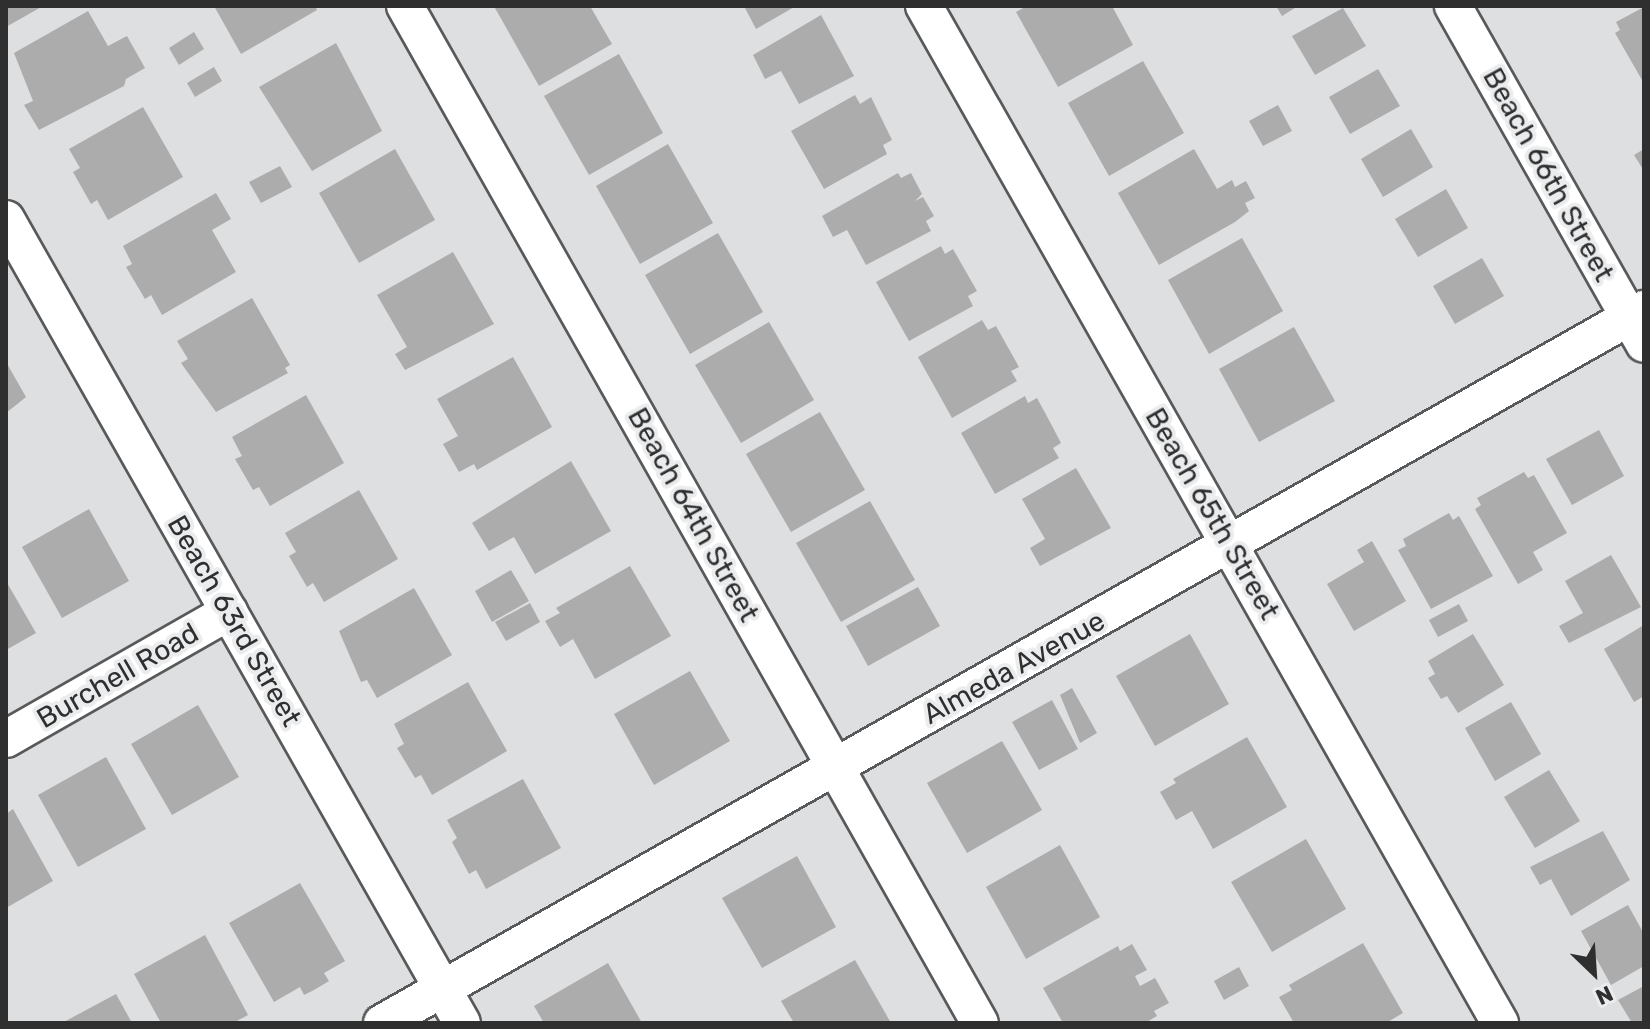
<!DOCTYPE html>
<html>
<head>
<meta charset="utf-8">
<style>
  body { margin:0 }
  #map { position:relative; width:1650px; height:1029px; overflow:hidden; background:#dedfe0; font-family:Rubik,sans-serif }
  div>[style] { position:absolute }
  .building>* { inset:0; background:#acacad }
  .roads { filter:drop-shadow(2px 0 #58595a) drop-shadow(-2px 0 #58595a) drop-shadow(0 2px #58595a) drop-shadow(0 -2px #58595a) }
  .street>* { height:36px; margin:-18px; padding:0 18px; transform-origin:18px; border-radius:18px; background:#fff }
  span { translate:-50% -50%; white-space:nowrap; text-align:center; line-height:1.15; -webkit-text-stroke:8px #ebeced; paint-order:stroke }
  .street-label { font-size:28px; color:#2f2f30 }
  .frame { position:absolute; inset:0; border:8px solid #2f2f30; pointer-events:none }
  .north { position:absolute; left:1554px; top:933px; width:80px; height:80px; -webkit-text-stroke:6px #ebeced; paint-order:stroke; rotate:155deg; font-size:22px; font-weight:700; line-height:32px; text-align:center; color:#2f2f30 }
  .north::after { content:''; display:block; margin:auto; width:28px; height:36px; background:#2f2f30; clip-path:polygon(50% 0,100% 100%,50% 72%,0 100%) }
</style>
</head>
<body>
<div id="map">
  <div class="building">
    <div style="clip-path:polygon(6px 6px,43px 6px,6px 27px)"></div>
    <div style="clip-path:polygon(214px 6px,315px 6px,317px 10px,241px 54px)"></div>
    <div style="clip-path:polygon(498px 6px,590px 6px,612px 44px,539px 86px,495px 8px)"></div>
    <div style="clip-path:polygon(744px 6px,796px 6px,756px 29px)"></div>
    <div style="clip-path:polygon(1027px 6px,1112px 6px,1133px 45px,1058px 87px,1016px 12px)"></div>
    <div style="clip-path:polygon(1276px 6px,1298px 6px,1282px 16px)"></div>
    <div style="clip-path:polygon(1644px 7px,1644px 79px,1642px 80px,1615px 33px,1620px 30px,1616px 22px)"></div>
    <div style="clip-path:polygon(1343px 8px,1366px 46px,1315px 75px,1292px 36px)"></div>
    <div style="clip-path:polygon(88px 11px,108px 46px,127px 36px,145px 68px,126px 79px,124px 86px,39px 130px,24px 105px,33px 101px,14px 53px)"></div>
    <div style="clip-path:polygon(821px 15px,854px 76px,799px 104px,781px 71px,765px 79px,753px 55px)"></div>
    <div style="clip-path:polygon(194px 32px,204px 49px,179px 65px,169px 48px)"></div>
    <div style="clip-path:polygon(336px 43px,382px 131px,312px 171px,259px 87px)"></div>
    <div style="clip-path:polygon(619px 54px,663px 133px,589px 175px,544px 96px)"></div>
    <div style="clip-path:polygon(1143px 61px,1184px 133px,1109px 176px,1068px 103px)"></div>
    <div style="clip-path:polygon(214px 67px,222px 81px,195px 97px,187px 83px)"></div>
    <div style="clip-path:polygon(1378px 69px,1400px 106px,1350px 134px,1329px 97px)"></div>
    <div style="clip-path:polygon(855px 95px,860px 104px,871px 97px,892px 140px,883px 145px,887px 154px,824px 189px,791px 131px)"></div>
    <div style="clip-path:polygon(1278px 105px,1292px 131px,1263px 146px,1249px 121px)"></div>
    <div style="clip-path:polygon(143px 107px,183px 177px,108px 220px,97px 200px,91px 204px,73px 172px,80px 168px,69px 149px)"></div>
    <div style="clip-path:polygon(1411px 129px,1433px 167px,1383px 197px,1361px 159px)"></div>
    <div style="clip-path:polygon(668px 144px,713px 223px,640px 264px,596px 186px)"></div>
    <div style="clip-path:polygon(395px 149px,435px 220px,359px 263px,319px 193px)"></div>
    <div style="clip-path:polygon(1194px 149px,1217px 189px,1232px 180px,1235px 187px,1246px 181px,1255px 198px,1245px 203px,1249px 211px,1235px 222px,1159px 265px,1118px 193px)"></div>
    <div style="clip-path:polygon(1644px 149px,1644px 171px,1634px 155px)"></div>
    <div style="clip-path:polygon(280px 166px,292px 187px,261px 203px,249px 182px)"></div>
    <div style="clip-path:polygon(898px 173px,901px 178px,911px 173px,922px 194px,915px 201px,923px 197px,934px 216px,926px 221px,931px 231px,866px 265px,847px 230px,833px 237px,822px 216px)"></div>
    <div style="clip-path:polygon(1446px 189px,1468px 228px,1418px 257px,1395px 219px)"></div>
    <div style="clip-path:polygon(216px 193px,231px 219px,212px 230px,236px 272px,162px 315px,151px 295px,145px 299px,126px 267px,132px 264px,123px 246px)"></div>
    <div style="clip-path:polygon(718px 233px,763px 312px,690px 354px,645px 275px)"></div>
    <div style="clip-path:polygon(1242px 238px,1283px 311px,1209px 354px,1168px 280px)"></div>
    <div style="clip-path:polygon(941px 246px,945px 254px,953px 249px,977px 291px,968px 296px,973px 306px,909px 341px,876px 282px)"></div>
    <div style="clip-path:polygon(453px 252px,494px 324px,405px 370px,395px 354px,407px 347px,377px 295px)"></div>
    <div style="clip-path:polygon(1482px 258px,1504px 296px,1455px 324px,1433px 286px)"></div>
    <div style="clip-path:polygon(252px 298px,290px 365px,285px 368px,288px 373px,216px 412px,181px 363px,188px 359px,177px 341px)"></div>
    <div style="clip-path:polygon(982px 320px,988px 330px,996px 326px,1019px 367px,1011px 371px,1017px 381px,952px 418px,918px 357px)"></div>
    <div style="clip-path:polygon(769px 322px,814px 400px,741px 443px,695px 365px)"></div>
    <div style="clip-path:polygon(1294px 327px,1335px 401px,1259px 442px,1219px 369px)"></div>
    <div style="clip-path:polygon(513px 357px,552px 427px,477px 470px,474px 464px,459px 472px,443px 444px,458px 436px,437px 399px)"></div>
    <div style="clip-path:polygon(6px 362px,26px 397px,6px 413px)"></div>
    <div style="clip-path:polygon(306px 395px,344px 463px,270px 506px,259px 487px,253px 490px,235px 459px,242px 456px,232px 437px)"></div>
    <div style="clip-path:polygon(1025px 396px,1028px 403px,1037px 398px,1050px 422px,1061px 443px,1053px 448px,1059px 458px,995px 494px,961px 433px)"></div>
    <div style="clip-path:polygon(820px 412px,865px 490px,791px 532px,746px 454px)"></div>
    <div style="clip-path:polygon(1599px 430px,1624px 476px,1572px 505px,1546px 459px)"></div>
    <div style="clip-path:polygon(571px 461px,611px 531px,535px 574px,514px 537px,489px 551px,472px 523px)"></div>
    <div style="clip-path:polygon(1076px 468px,1111px 528px,1040px 566px,1030px 548px,1045px 539px,1022px 499px)"></div>
    <div style="clip-path:polygon(1524px 472px,1528px 478px,1534px 475px,1567px 533px,1533px 552px,1543px 570px,1518px 584px,1475px 509px,1481px 505px,1477px 498px)"></div>
    <div style="clip-path:polygon(359px 490px,398px 559px,324px 602px,313px 583px,307px 587px,289px 556px,296px 552px,285px 533px)"></div>
    <div style="clip-path:polygon(870px 501px,915px 580px,841px 622px,796px 543px)"></div>
    <div style="clip-path:polygon(89px 509px,129px 581px,62px 618px,22px 547px)"></div>
    <div style="clip-path:polygon(1449px 513px,1453px 520px,1459px 516px,1493px 576px,1431px 609px,1398px 550px,1406px 546px,1403px 539px)"></div>
    <div style="clip-path:polygon(1372px 541px,1406px 601px,1354px 631px,1327px 584px,1364px 562px,1357px 550px)"></div>
    <div style="clip-path:polygon(1611px 555px,1641px 607px,1569px 643px,1559px 626px,1583px 613px,1565px 581px)"></div>
    <div style="clip-path:polygon(630px 566px,671px 636px,595px 679px,573px 639px,560px 647px,545px 621px,560px 613px,556px 608px)"></div>
    <div style="clip-path:polygon(511px 570px,529px 601px,492px 622px,475px 591px)"></div>
    <div style="clip-path:polygon(6px 581px,36px 633px,6px 650px)"></div>
    <div style="clip-path:polygon(918px 587px,940px 626px,868px 666px,846px 626px)"></div>
    <div style="clip-path:polygon(414px 588px,452px 655px,377px 698px,367px 680px,361px 682px,339px 631px)"></div>
    <div style="clip-path:polygon(530px 603px,540px 622px,506px 641px,495px 622px)"></div>
    <div style="clip-path:polygon(1459px 604px,1468px 621px,1438px 637px,1429px 620px)"></div>
    <div style="clip-path:polygon(1644px 625px,1644px 696px,1634px 702px,1604px 649px)"></div>
    <div style="clip-path:polygon(1190px 634px,1229px 704px,1155px 746px,1116px 676px)"></div>
    <div style="clip-path:polygon(1473px 634px,1504px 685px,1458px 713px,1447px 696px,1441px 699px,1428px 678px,1435px 674px,1428px 661px)"></div>
    <div style="clip-path:polygon(690px 671px,730px 741px,654px 785px,614px 714px)"></div>
    <div style="clip-path:polygon(468px 682px,507px 751px,432px 795px,421px 775px,415px 778px,397px 748px,404px 744px,394px 724px)"></div>
    <div style="clip-path:polygon(1072px 688px,1097px 733px,1080px 743px,1060px 695px)"></div>
    <div style="clip-path:polygon(1052px 700px,1078px 749px,1039px 770px,1012px 722px)"></div>
    <div style="clip-path:polygon(1511px 702px,1541px 754px,1495px 781px,1465px 728px)"></div>
    <div style="clip-path:polygon(198px 705px,239px 777px,172px 815px,131px 744px)"></div>
    <div style="clip-path:polygon(1247px 737px,1287px 807px,1213px 849px,1192px 811px,1176px 820px,1160px 792px,1176px 783px,1173px 779px)"></div>
    <div style="clip-path:polygon(1002px 741px,1042px 810px,967px 853px,927px 783px)"></div>
    <div style="clip-path:polygon(106px 757px,146px 829px,78px 867px,38px 795px)"></div>
    <div style="clip-path:polygon(1549px 770px,1580px 821px,1535px 848px,1504px 797px)"></div>
    <div style="clip-path:polygon(523px 779px,561px 848px,486px 889px,476px 870px,469px 874px,452px 842px,457px 838px,447px 820px)"></div>
    <div style="clip-path:polygon(13px 809px,53px 881px,6px 908px,6px 814px)"></div>
    <div style="clip-path:polygon(1603px 831px,1630px 880px,1571px 916px,1551px 879px,1540px 885px,1530px 867px)"></div>
    <div style="clip-path:polygon(1306px 839px,1346px 909px,1272px 952px,1231px 882px)"></div>
    <div style="clip-path:polygon(1060px 845px,1100px 917px,1026px 959px,986px 887px)"></div>
    <div style="clip-path:polygon(797px 856px,836px 927px,762px 968px,722px 898px)"></div>
    <div style="clip-path:polygon(300px 883px,345px 961px,324px 973px,329px 981px,314px 990px,304px 995px,300px 987px,274px 1002px,229px 923px)"></div>
    <div style="clip-path:polygon(1628px 905px,1644px 934px,1644px 966px,1611px 985px,1581px 931px)"></div>
    <div style="clip-path:polygon(205px 935px,248px 1015px,233px 1023px,161px 1023px,134px 974px)"></div>
    <div style="clip-path:polygon(1363px 943px,1403px 1013px,1386px 1023px,1294px 1023px,1279px 997px,1292px 990px,1289px 985px)"></div>
    <div style="clip-path:polygon(1132px 944px,1147px 970px,1135px 976px,1140px 986px,1155px 978px,1169px 1003px,1154px 1011px,1157px 1016px,1145px 1023px,1063px 1023px,1043px 988px,1118px 946px,1120px 951px)"></div>
    <div style="clip-path:polygon(855px 960px,891px 1023px,794px 1023px,781px 1001px)"></div>
    <div style="clip-path:polygon(608px 963px,642px 1023px,544px 1023px,534px 1006px)"></div>
    <div style="clip-path:polygon(1239px 967px,1249px 986px,1224px 1000px,1214px 981px)"></div>
    <div style="clip-path:polygon(1644px 986px,1644px 1023px,1632px 1023px,1618px 1000px)"></div>
    <div style="clip-path:polygon(116px 994px,132px 1023px,62px 1023px)"></div>
  </div>
  <div class="roads">
    <div class="street">
      <div style="left:405px;top:6px;width:1168px;rotate:60.52deg"></div>
      <div style="left:924px;top:6px;width:1169px;rotate:60.47deg"></div>
      <div style="left:1453px;top:6px;width:388px;rotate:60.5deg"></div>
      <div style="left:6px;top:219px;width:924px;rotate:60.44deg"></div>
      <div style="left:6px;top:739px;width:257px;rotate:-29.7deg"></div>
      <div style="left:382px;top:1023px;width:1450px;rotate:-29.5deg"></div>
    </div>
  </div>
  <div class="street-label">
    <span style="left:1548px;top:175px;rotate:61deg">Beach 66th Street</span>
    <span style="left:1212px;top:514px;rotate:60deg">Beach 65th Street</span>
    <span style="left:693px;top:515px;rotate:61deg">Beach 64th Street</span>
    <span style="left:234px;top:621px;rotate:60deg">Beach 63rd Street</span>
    <span style="left:1014px;top:668px;rotate:-29deg">Almeda Avenue</span>
    <span style="left:118px;top:676px;rotate:-30deg">Burchell Road</span>
  </div>
  <div class="frame"></div>
  <div class="north">N</div>
</div>
</body>
</html>
